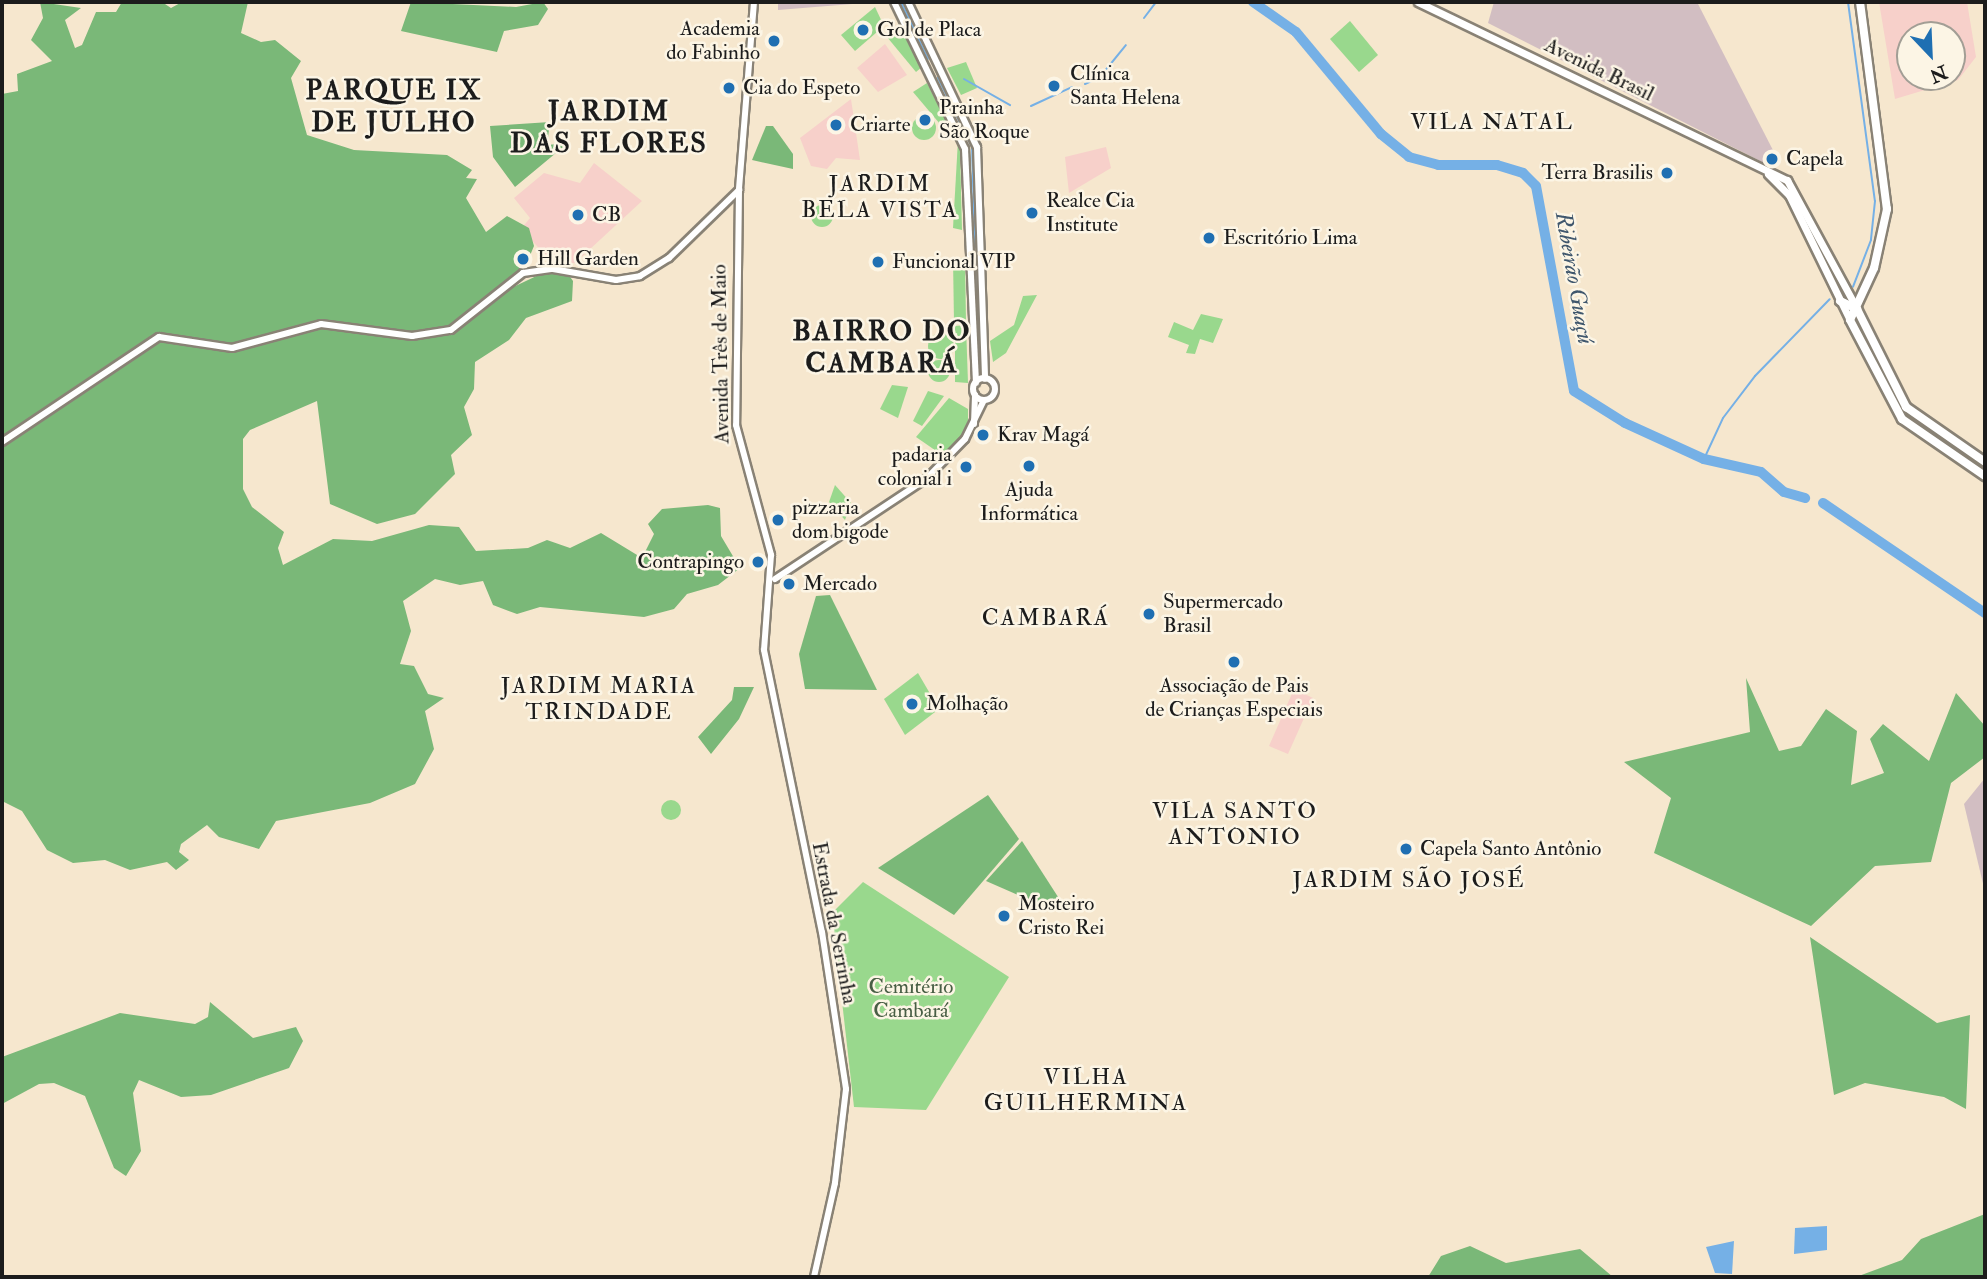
<!DOCTYPE html>
<html>
<head>
<meta charset="utf-8">
<style>
  body { margin:0 }
  #map { position:relative; width:1987px; height:1279px; overflow:hidden; background:#f6e7ce; font-family:"IM FELL Double Pica",serif }
  div>[style] { position:absolute }
  .built>* { inset:0; background:#f7d0ca }
  .industrial>* { inset:0; background:#d2bec2 }
  .green>* { inset:0; background:#99d88d }
  .round { border-radius:50% }
  .forest>* { inset:0; background:#7ab878 }
  .water>* { inset:0; background:#75b0e6 }
  .stream>* { height:2px; margin:-1px; padding:0 1px; transform-origin:1px; border-radius:1px; background:#75b0e6 }
  .river>* { height:10px; margin:-5px; padding:0 5px; transform-origin:5px; border-radius:5px; background:#75b0e6 }
  .roads { filter:drop-shadow(2px 0 #898275) drop-shadow(-2px 0 #898275) drop-shadow(0 2px #898275) drop-shadow(0 -2px #898275) }
  .tertiary>* { height:6px; margin:-3px; padding:0 3px; transform-origin:3px; border-radius:3px; background:#fff }
  .tertiary>.ring { margin:-3px; padding:0; box-sizing:content-box; background:none; border:6px solid #fff; border-radius:50% }
  .secondary>* { height:7px; margin:-3.5px; padding:0 3.5px; transform-origin:3.5px; border-radius:3.5px; background:#fff }
  .trunk>* { height:8px; margin:-4px; padding:0 4px; transform-origin:4px; border-radius:4px; background:#fff }
  .dots>* { width:19px; height:19px; translate:-50% -50%; box-sizing:border-box; border:4px solid #fcf5e5; border-radius:50% }
  span { translate:-50% -50%; white-space:nowrap; text-align:center; line-height:1.15; -webkit-text-stroke:5px #fcf5e5; paint-order:stroke }
  .poi-label { font-size:21px; color:#1c1c1c }
  .right { translate:-100% -50%; text-align:right }
  .left { translate:0 -50%; text-align:left }
  .street-label { font-size:21px; color:#1c1c1c }
  .park-label { font-size:21px; color:#485e44 }
  .neighbourhood-label { font-size:23px; color:#1c1c1c; letter-spacing:2px }
  .water-label { font-size:23px; color:#40576d; font-style:italic }
  .district-label { font-size:28px; color:#1c1c1c; font-weight:700; letter-spacing:2px }
  .frame { position:absolute; inset:0; border:4px solid #1c1c1c; pointer-events:none }
  .north { position:absolute; left:1896px; top:21px; width:70px; height:70px; box-sizing:border-box; background:#fcf5e5; border:2px solid #a29e95; border-radius:50%; rotate:157deg; font-size:19px; font-weight:700; line-height:28px; text-align:center; color:#1c1c1c }
  .north::after { content:''; display:block; margin:auto; width:24px; height:32px; background:#1f6fb2; clip-path:polygon(50% 0,100% 100%,50% 72%,0 100%) }
</style>
</head>
<body>
<div id="map">
  <div class="built">
    <div style="clip-path:polygon(evenodd,1879px 2px,1967px 2px,1976px 57px,1958px 80px,1895px 99px,1879px 2px,1910px 35px,1952px 35px,1952px 77px,1910px 77px,1910px 35px)"></div>
    <div style="clip-path:polygon(885px 44px,907px 75px,878px 92px,857px 68px)"></div>
    <div style="clip-path:polygon(851px 99px,860px 160px,836px 158px,827px 169px,811px 166px,800px 138px)"></div>
    <div style="clip-path:polygon(1106px 147px,1111px 168px,1069px 193px,1065px 157px)"></div>
    <div style="clip-path:polygon(594px 163px,642px 201px,575px 263px,552px 262px,521px 229px,530px 218px,514px 198px,544px 173px,580px 183px)"></div>
    <div style="clip-path:polygon(1294px 689px,1313px 698px,1288px 754px,1269px 746px)"></div>
  </div>
  <div class="industrial">
    <div style="clip-path:polygon(778px 2px,877px 2px,778px 10px)"></div>
    <div style="clip-path:polygon(1494px 2px,1697px 2px,1778px 160px,1772px 167px,1488px 23px)"></div>
    <div style="clip-path:polygon(1985px 778px,1985px 892px,1964px 804px)"></div>
  </div>
  <div class="green">
    <div style="clip-path:polygon(875px 7px,884px 26px,855px 51px,841px 35px)"></div>
    <div style="clip-path:polygon(1350px 21px,1378px 55px,1359px 72px,1330px 39px)"></div>
    <div style="clip-path:polygon(900px 25px,922px 67px,916px 72px,887px 37px)"></div>
    <div style="clip-path:polygon(966px 62px,977px 88px,961px 95px,947px 68px)"></div>
    <div style="clip-path:polygon(927px 83px,946px 120px,940px 124px,913px 92px)"></div>
    <div class="round" style="left:912px;top:116px;width:24px;height:24px"></div>
    <div style="clip-path:polygon(958px 140px,960px 151px,962px 230px,953px 228px)"></div>
    <div class="round" style="left:811px;top:205px;width:22px;height:22px"></div>
    <div style="clip-path:polygon(965px 258px,966px 323px,954px 323px,953px 259px)"></div>
    <div style="clip-path:polygon(1037px 295px,1006px 353px,993px 362px,990px 341px,1014px 325px,1023px 296px)"></div>
    <div style="clip-path:polygon(1201px 314px,1223px 319px,1213px 343px,1200px 339px,1195px 354px,1186px 353px,1189px 345px,1168px 337px,1174px 322px,1193px 330px)"></div>
    <div style="clip-path:polygon(966px 325px,968px 383px,955px 382px,955px 326px)"></div>
    <div class="round" style="left:928px;top:333px;width:26px;height:26px"></div>
    <div class="round" style="left:928px;top:360px;width:22px;height:22px"></div>
    <div style="clip-path:polygon(892px 385px,908px 387px,898px 418px,880px 409px)"></div>
    <div style="clip-path:polygon(928px 391px,944px 396px,922px 426px,913px 421px)"></div>
    <div style="clip-path:polygon(949px 398px,968px 409px,968px 420px,964px 438px,942px 455px,916px 437px)"></div>
    <div style="clip-path:polygon(835px 485px,851px 503px,845px 520px,829px 502px)"></div>
    <div style="clip-path:polygon(918px 673px,939px 709px,905px 735px,884px 699px)"></div>
    <div class="round" style="left:661px;top:800px;width:20px;height:20px"></div>
    <div style="clip-path:polygon(863px 882px,1009px 977px,926px 1110px,854px 1107px,832px 913px)"></div>
  </div>
  <div class="forest">
    <div style="clip-path:polygon(40px 2px,81px 8px,65px 20px,75px 48px,82px 45px,96px 12px,116px 12px,122px 2px,162px 2px,171px 8px,182px 2px,248px 2px,241px 33px,261px 42px,275px 40px,301px 61px,291px 78px,307px 135px,354px 150px,447px 155px,472px 170px,466px 178px,477px 179px,466px 198px,486px 232px,507px 216px,529px 228px,534px 246px,526px 265px,492px 297px,547px 271px,568px 274px,573px 281px,572px 301px,526px 318px,509px 340px,475px 362px,474px 389px,464px 407px,472px 435px,451px 455px,455px 474px,415px 514px,377px 524px,330px 504px,317px 401px,250px 430px,243px 439px,243px 489px,252px 507px,284px 532px,278px 548px,283px 565px,333px 539px,372px 541px,429px 525px,459px 527px,476px 551px,528px 548px,547px 540px,570px 548px,601px 533px,642px 558px,654px 534px,648px 524px,662px 509px,708px 505px,720px 508px,721px 536px,740px 568px,718px 585px,687px 594px,674px 609px,644px 617px,540px 607px,517px 614px,493px 605px,483px 581px,460px 585px,435px 579px,403px 601px,411px 631px,400px 664px,414px 666px,428px 694px,444px 698px,425px 711px,434px 749px,415px 784px,370px 803px,276px 821px,259px 849px,219px 837px,207px 825px,181px 844px,179px 852px,189px 860px,176px 870px,167px 862px,130px 870px,105px 860px,73px 863px,47px 850px,22px 811px,2px 801px,2px 94px,18px 91px,17px 74px,52px 61px,31px 40px,43px 18px)"></div>
    <div style="clip-path:polygon(411px 2px,516px 7px,543px 2px,548px 9px,538px 25px,504px 31px,497px 52px,401px 31px)"></div>
    <div style="clip-path:polygon(550px 122px,547px 145px,568px 143px,515px 187px,493px 157px,490px 126px)"></div>
    <div style="clip-path:polygon(766px 126px,773px 126px,793px 154px,793px 169px,752px 160px)"></div>
    <div style="clip-path:polygon(830px 595px,877px 690px,805px 689px,799px 654px,816px 596px)"></div>
    <div style="clip-path:polygon(1746px 678px,1779px 751px,1801px 746px,1826px 709px,1857px 731px,1851px 785px,1884px 773px,1870px 739px,1883px 724px,1929px 761px,1956px 693px,1985px 726px,1985px 757px,1951px 783px,1931px 862px,1875px 866px,1811px 926px,1654px 853px,1671px 798px,1624px 762px,1750px 732px)"></div>
    <div style="clip-path:polygon(734px 687px,754px 687px,739px 719px,711px 754px,698px 737px,732px 700px)"></div>
    <div style="clip-path:polygon(988px 795px,1019px 839px,954px 915px,878px 868px)"></div>
    <div style="clip-path:polygon(1022px 841px,1060px 900px,1052px 910px,986px 881px)"></div>
    <div style="clip-path:polygon(1810px 937px,1937px 1023px,1970px 1015px,1966px 1109px,1944px 1097px,1865px 1083px,1834px 1095px)"></div>
    <div style="clip-path:polygon(210px 1002px,253px 1038px,296px 1027px,303px 1041px,289px 1068px,211px 1095px,181px 1097px,139px 1080px,133px 1093px,141px 1151px,126px 1176px,114px 1168px,85px 1096px,54px 1083px,39px 1084px,2px 1104px,2px 1057px,120px 1013px,195px 1024px,208px 1017px)"></div>
    <div style="clip-path:polygon(1985px 1214px,1985px 1277px,1856px 1277px,1902px 1260px,1921px 1239px)"></div>
    <div style="clip-path:polygon(1470px 1246px,1506px 1263px,1580px 1249px,1613px 1277px,1428px 1277px,1441px 1256px)"></div>
  </div>
  <div class="water">
    <div style="clip-path:polygon(1827px 1226px,1827px 1250px,1794px 1254px,1795px 1228px)"></div>
    <div style="clip-path:polygon(1734px 1241px,1732px 1274px,1715px 1273px,1706px 1247px)"></div>
  </div>
  <div class="stream">
    <div style="left:901px;top:2px;width:63px;rotate:64.7deg"></div>
    <div style="left:1848px;top:2px;width:201px;rotate:82.3deg"></div>
    <div style="left:1875px;top:201px;width:39px;rotate:96deg"></div>
    <div style="left:1871px;top:240px;width:50px;rotate:111deg"></div>
    <div style="left:1144px;top:18px;width:20px;rotate:-53deg"></div>
    <div style="left:938px;top:78px;width:77px;rotate:63.8deg"></div>
    <div style="left:972px;top:147px;width:100px;rotate:88.3deg"></div>
    <div style="left:964px;top:79px;width:53px;rotate:29.5deg"></div>
    <div style="left:1085px;top:84px;width:17px;rotate:-25deg"></div>
    <div style="left:1100px;top:77px;width:41px;rotate:-50.9deg"></div>
    <div style="left:1031px;top:106px;width:45px;rotate:-24.9deg"></div>
    <div style="left:975px;top:264px;width:93px;rotate:88.2deg"></div>
    <div style="left:1704px;top:459px;width:45px;rotate:-65.1deg"></div>
    <div style="left:1723px;top:418px;width:53px;rotate:-52.7deg"></div>
    <div style="left:1755px;top:376px;width:107px;rotate:-45.8deg"></div>
  </div>
  <div class="river">
    <div style="left:1253px;top:2px;width:52px;rotate:34.9deg"></div>
    <div style="left:1296px;top:32px;width:133px;rotate:50.2deg"></div>
    <div style="left:1381px;top:134px;width:36px;rotate:39deg"></div>
    <div style="left:1409px;top:157px;width:30px;rotate:15deg"></div>
    <div style="left:1438px;top:165px;width:59px"></div>
    <div style="left:1497px;top:165px;width:27px;rotate:17deg"></div>
    <div style="left:1523px;top:173px;width:18px;rotate:45deg"></div>
    <div style="left:1536px;top:186px;width:208px;rotate:79.5deg"></div>
    <div style="left:1574px;top:391px;width:60px;rotate:32.1deg"></div>
    <div style="left:1625px;top:423px;width:87px;rotate:24.5deg"></div>
    <div style="left:1704px;top:459px;width:58px;rotate:12.8deg"></div>
    <div style="left:1761px;top:472px;width:30px;rotate:41deg"></div>
    <div style="left:1784px;top:492px;width:22px;rotate:16deg"></div>
    <div style="left:1823px;top:503px;width:196px;rotate:34.2deg"></div>
  </div>
  <div class="roads">
    <div class="tertiary">
      <div style="left:754px;top:2px;width:189px;rotate:94.6deg"></div>
      <div style="left:739px;top:190px;width:235px;rotate:90.7deg"></div>
      <div style="left:736px;top:425px;width:135px;rotate:74.9deg"></div>
      <div style="left:771px;top:555px;width:95px;rotate:94.2deg"></div>
      <div style="left:764px;top:650px;width:288px;rotate:78.4deg"></div>
      <div style="left:822px;top:932px;width:159px;rotate:81.3deg"></div>
      <div style="left:846px;top:1089px;width:95px;rotate:96.7deg"></div>
      <div style="left:835px;top:1183px;width:96px;rotate:102.6deg"></div>
      <div style="left:894px;top:2px;width:163px;rotate:64.2deg"></div>
      <div style="left:965px;top:149px;width:234px;rotate:87.3deg"></div>
      <div style="left:908px;top:2px;width:161px;rotate:64.6deg"></div>
      <div style="left:977px;top:147px;width:232px;rotate:88deg"></div>
      <div class="ring" style="left:973px;top:378px;width:16px;height:16px"></div>
      <div style="left:974px;top:424px;width:29px;rotate:-88deg"></div>
      <div style="left:2px;top:442px;width:189px;rotate:-33.8deg"></div>
      <div style="left:159px;top:337px;width:74px;rotate:8.6deg"></div>
      <div style="left:232px;top:348px;width:92px;rotate:-15.1deg"></div>
      <div style="left:321px;top:324px;width:92px;rotate:7.5deg"></div>
      <div style="left:412px;top:336px;width:39px;rotate:-9deg"></div>
      <div style="left:451px;top:330px;width:92px;rotate:-38.4deg"></div>
      <div style="left:523px;top:273px;width:30px;rotate:-8deg"></div>
      <div style="left:553px;top:269px;width:64px;rotate:9.9deg"></div>
      <div style="left:616px;top:280px;width:24px;rotate:-9deg"></div>
      <div style="left:640px;top:276px;width:34px;rotate:-32deg"></div>
      <div style="left:669px;top:258px;width:98px;rotate:-44.2deg"></div>
      <div style="left:775px;top:579px;width:181px;rotate:-33.5deg"></div>
      <div style="left:926px;top:479px;width:56px;rotate:-45.7deg"></div>
      <div style="left:965px;top:439px;width:43px;rotate:-64deg"></div>
    </div>
    <div class="secondary">
      <div style="left:1418px;top:2px;width:410px;rotate:25.8deg"></div>
      <div style="left:1787px;top:180px;width:147px;rotate:61.5deg"></div>
      <div style="left:1768px;top:174px;width:30px;rotate:45deg"></div>
      <div style="left:1789px;top:195px;width:139px;rotate:64deg"></div>
    </div>
    <div class="trunk">
      <div style="left:1860px;top:2px;width:209px;rotate:82.6deg"></div>
      <div style="left:1887px;top:209px;width:60px;rotate:102.4deg"></div>
      <div style="left:1874px;top:268px;width:57px;rotate:114.8deg"></div>
      <div style="left:1850px;top:320px;width:112px;rotate:62.3deg"></div>
      <div style="left:1902px;top:419px;width:101px;rotate:34.5deg"></div>
      <div style="left:1840px;top:301px;width:19px;rotate:25deg"></div>
      <div style="left:1857px;top:309px;width:110px;rotate:63.4deg"></div>
      <div style="left:1906px;top:407px;width:96px;rotate:34.8deg"></div>
    </div>
  </div>
  <div class="dots">
    <div style="left:863px;top:30px;background:#1f6fb2"></div>
    <div style="left:774px;top:41px;background:#1f6fb2"></div>
    <div style="left:1054px;top:86px;background:#1f6fb2"></div>
    <div style="left:729px;top:88px;background:#1f6fb2"></div>
    <div style="left:925px;top:120px;background:#1f6fb2"></div>
    <div style="left:836px;top:125px;background:#1f6fb2"></div>
    <div style="left:1772px;top:159px;background:#1f6fb2"></div>
    <div style="left:1667px;top:173px;background:#1f6fb2"></div>
    <div style="left:1032px;top:213px;background:#1f6fb2"></div>
    <div style="left:578px;top:215px;background:#1f6fb2"></div>
    <div style="left:1209px;top:238px;background:#1f6fb2"></div>
    <div style="left:523px;top:259px;background:#1f6fb2"></div>
    <div style="left:878px;top:262px;background:#1f6fb2"></div>
    <div style="left:983px;top:435px;background:#1f6fb2"></div>
    <div style="left:1029px;top:466px;background:#1f6fb2"></div>
    <div style="left:966px;top:467px;background:#1f6fb2"></div>
    <div style="left:778px;top:520px;background:#1f6fb2"></div>
    <div style="left:758px;top:562px;background:#1f6fb2"></div>
    <div style="left:789px;top:584px;background:#1f6fb2"></div>
    <div style="left:1149px;top:614px;background:#1f6fb2"></div>
    <div style="left:1234px;top:662px;background:#1f6fb2"></div>
    <div style="left:912px;top:704px;background:#1f6fb2"></div>
    <div style="left:1406px;top:849px;background:#1f6fb2"></div>
    <div style="left:1004px;top:916px;background:#1f6fb2"></div>
  </div>
  <div class="poi-label">
    <span class="right" style="left:760px;top:41px">Academia<br>do Fabinho</span>
    <span class="left" style="left:877px;top:30px">Gol de Placa</span>
    <span class="left" style="left:1070px;top:86px">Clínica<br>Santa Helena</span>
    <span class="left" style="left:743px;top:88px">Cia do Espeto</span>
    <span class="left" style="left:939px;top:120px">Prainha<br>São Roque</span>
    <span class="left" style="left:850px;top:125px">Criarte</span>
    <span class="left" style="left:1786px;top:159px">Capela</span>
    <span class="right" style="left:1653px;top:173px">Terra Brasilis</span>
    <span class="left" style="left:1046px;top:213px">Realce Cia<br>Institute</span>
    <span class="left" style="left:592px;top:215px">CB</span>
    <span class="left" style="left:1223px;top:238px">Escritório Lima</span>
    <span class="left" style="left:537px;top:259px">Hill Garden</span>
    <span class="left" style="left:892px;top:262px">Funcional VIP</span>
    <span class="left" style="left:997px;top:435px">Krav Magá</span>
    <span class="right" style="left:952px;top:467px">padaria<br>colonial i</span>
    <span style="left:1029px;top:502px">Ajuda<br>Informática</span>
    <span class="left" style="left:792px;top:520px">pizzaria<br>dom bigode</span>
    <span class="right" style="left:744px;top:562px">Contrapingo</span>
    <span class="left" style="left:803px;top:584px">Mercado</span>
    <span class="left" style="left:1163px;top:614px">Supermercado<br>Brasil</span>
    <span style="left:1234px;top:698px">Associação de Pais<br>de Crianças Especiais</span>
    <span class="left" style="left:926px;top:704px">Molhação</span>
    <span class="left" style="left:1420px;top:849px">Capela Santo Antônio</span>
    <span class="left" style="left:1018px;top:916px">Mosteiro<br>Cristo Rei</span>
  </div>
  <div class="street-label">
    <span style="left:1599px;top:70px;rotate:26deg">Avenida Brasil</span>
    <span style="left:721px;top:354px;rotate:-91deg">Avenida Três de Maio</span>
    <span style="left:834px;top:923px;rotate:79deg">Estrada da Serrinha</span>
  </div>
  <div class="park-label">
    <span style="left:911px;top:999px">Cemitério<br>Cambará</span>
  </div>
  <div class="neighbourhood-label">
    <span style="left:1492px;top:122px">VILA NATAL</span>
    <span style="left:880px;top:197px">JARDIM<br>BELA VISTA</span>
    <span style="left:1046px;top:618px">CAMBARÁ</span>
    <span style="left:599px;top:699px">JARDIM MARIA<br>TRINDADE</span>
    <span style="left:1235px;top:824px">VILA SANTO<br>ANTONIO</span>
    <span style="left:1409px;top:880px">JARDIM SÃO JOSÉ</span>
    <span style="left:1086px;top:1090px">VILHA<br>GUILHERMINA</span>
  </div>
  <div class="water-label">
    <span style="left:1574px;top:278px;rotate:80deg">Ribeirão Guaçú</span>
  </div>
  <div class="district-label">
    <span style="left:394px;top:107px">PARQUE IX<br>DE JULHO</span>
    <span style="left:609px;top:128px">JARDIM<br>DAS FLORES</span>
    <span style="left:882px;top:348px">BAIRRO DO<br>CAMBARÁ</span>
  </div>
  <div class="frame"></div>
  <div class="north">N</div>
</div>
</body>
</html>
